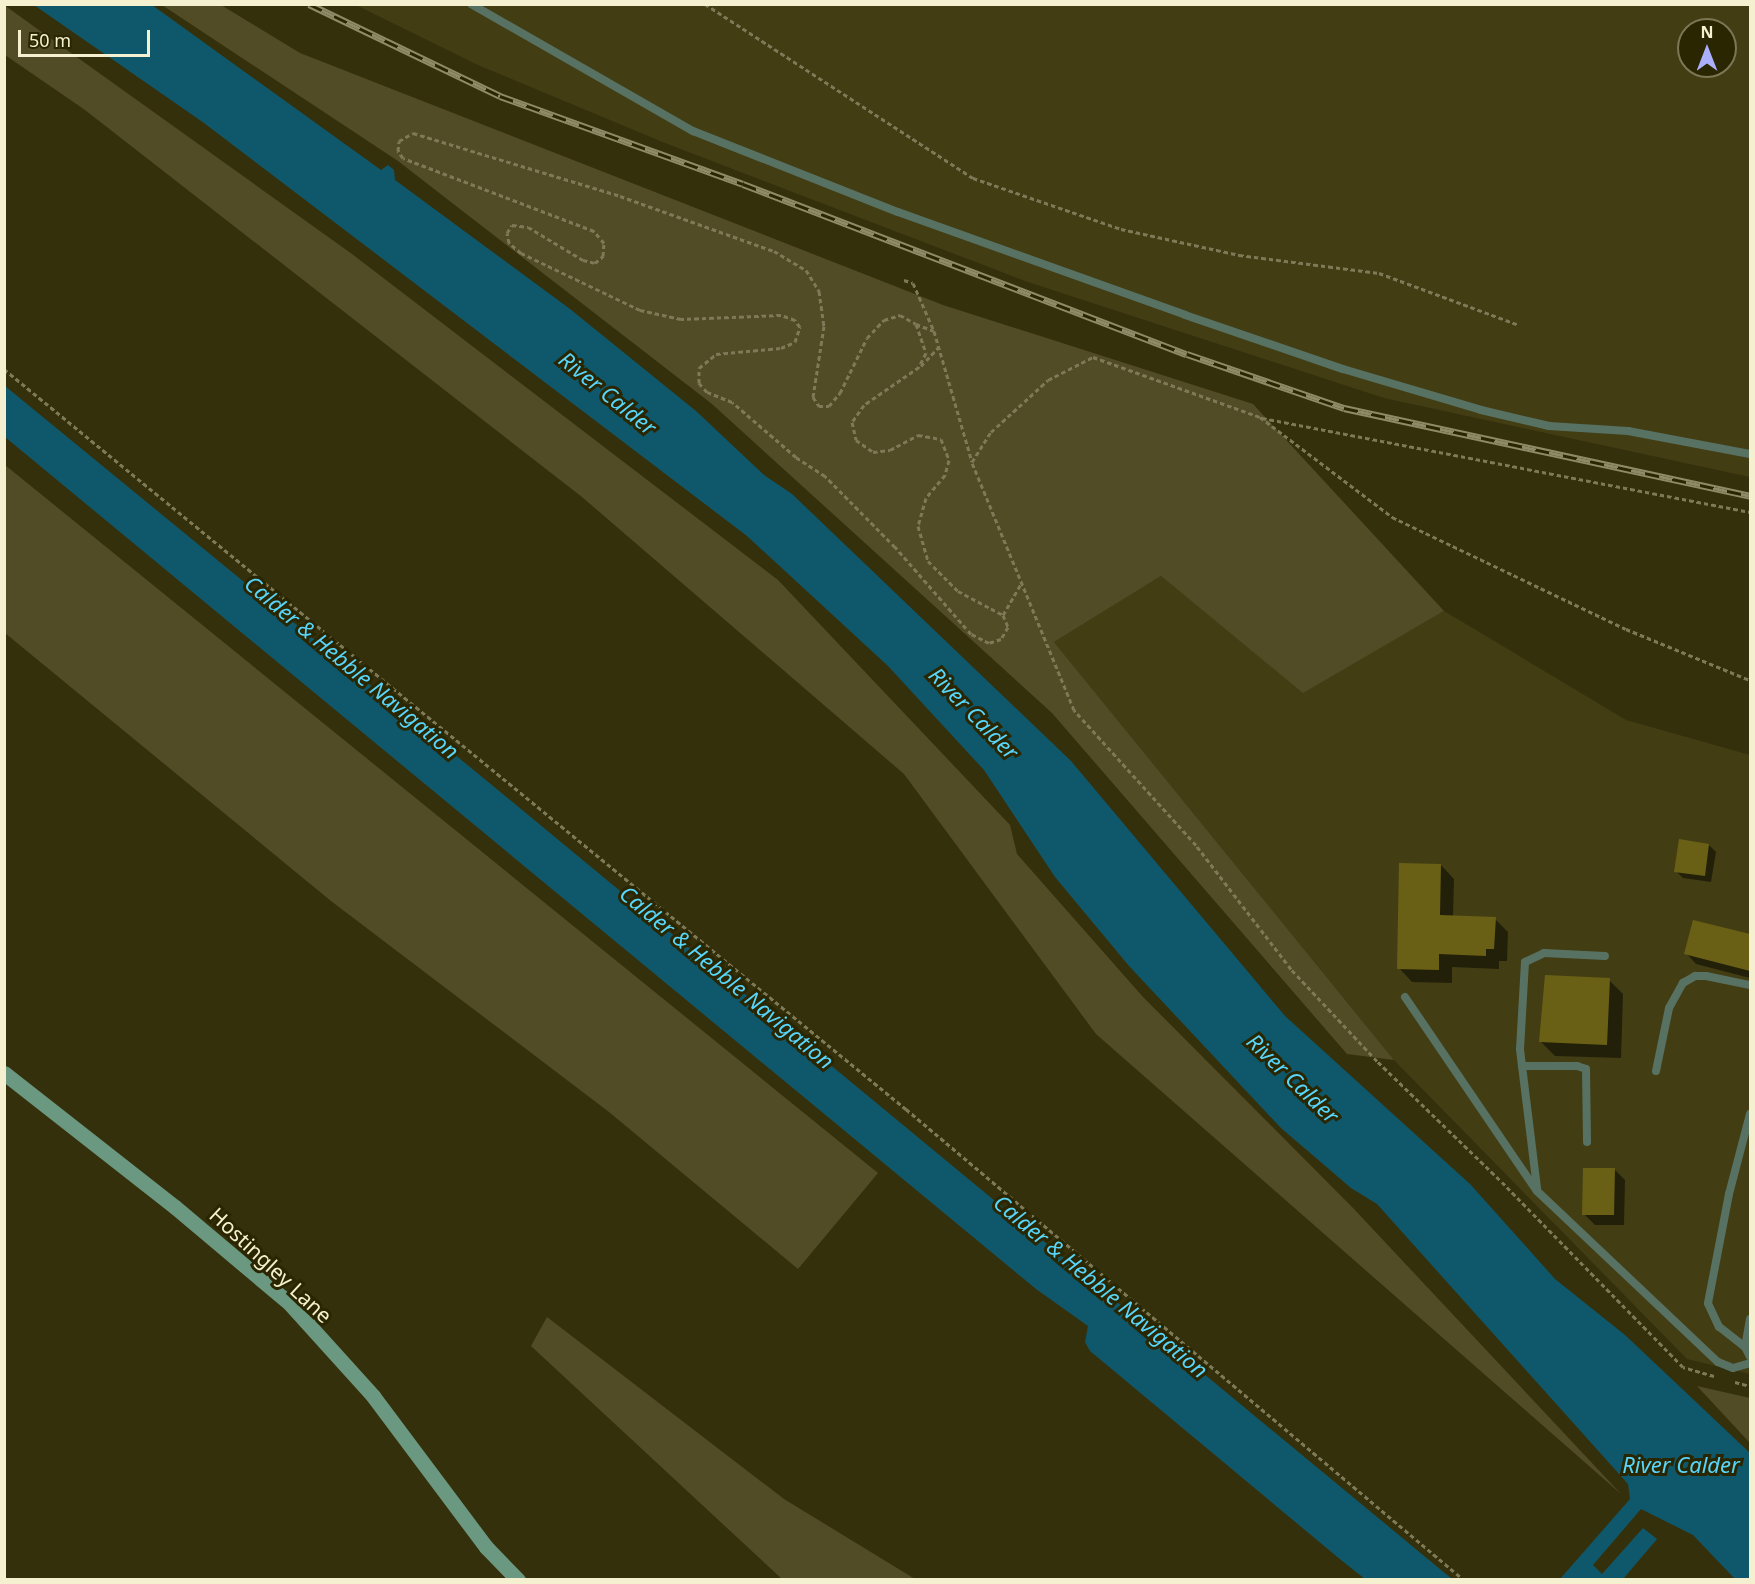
<!DOCTYPE html>
<html>
<head>
<meta charset="utf-8">
<style>
  body { margin:0 }
  #map { position:relative; width:1755px; height:1584px; overflow:hidden; background:#35300c; font-family:"Noto Sans",sans-serif }
  div>[style] { position:absolute }
  .built>* { inset:0; background:#433d14 }
  .green>* { inset:0; background:#514c25 }
  .water>* { inset:0; background:#0f586b }
  .shadow>* { inset:0; background:#0007 }
  .building>* { inset:0; background:#6a6015 }
  .path>* { height:3px; margin-top:-1.5px; transform-origin:0; background:repeating-linear-gradient(90deg,#7e7956 0 4.5px,transparent 0 7.5px) }
  .lane>* { height:8px; margin:-4px; padding:0 4px; transform-origin:4px; border-radius:4px; background:#577263 }
  .secondary>* { height:15px; margin:-7.5px; padding:0 7.5px; transform-origin:7.5px; border-radius:7.5px; background:#6b9880 }
  .rail>* { height:7px; margin-top:-3.5px; transform-origin:0; background:repeating-linear-gradient(90deg,#2b2602 0 14px,#8f8a67 0 28px); box-sizing:border-box; border-block:2px solid #8f8a67 }
  span { translate:-50% -50%; white-space:nowrap; text-align:center; line-height:1.15; -webkit-text-stroke:6px #2b2602; paint-order:stroke }
  .street-label { font-size:21px; color:#f5f0cf }
  .water-label { font-size:22px; color:#57d5fa; font-style:italic }
  .frame { position:absolute; inset:0; border:6px solid #f5f0cf; pointer-events:none }
  .north { position:absolute; left:1677px; top:18px; width:60px; height:60px; box-sizing:border-box; background:#2b2602; border:2px solid #7c7754; border-radius:50%; rotate:0deg; font-size:16px; font-weight:700; line-height:24px; text-align:center; color:#f5f0cf }
  .north::after { content:''; display:block; margin:auto; width:21px; height:27px; background:#abaffb; clip-path:polygon(50% 0,100% 100%,50% 72%,0 100%) }
  .scale { position:absolute; left:18px; top:30px; width:132px; height:27px; box-sizing:border-box; border:3px solid #f5f0cf; border-top:0; padding-left:8px; font-size:18px; line-height:21px; white-space:nowrap; color:#f5f0cf; -webkit-text-stroke:4px #2b2602; paint-order:stroke }
</style>
</head>
<body>
<div id="map">
  <div class="built">
    <div style="clip-path:polygon(evenodd,356px 5px,1750px 5px,1750px 477px,1384px 398px,1028px 282px,665px 143px,478px 65px,356px 5px,1689px 30px,1725px 30px,1725px 66px,1689px 66px,1689px 30px)"></div>
    <div style="clip-path:polygon(1161px 576px,1303px 692px,1444px 611px,1626px 720px,1750px 755px,1750px 1374px,1687px 1359px,1394px 1060px,1054px 642px)"></div>
  </div>
  <div class="green">
    <div style="clip-path:polygon(4px 5px,352px 254px,778px 580px,1010px 825px,1017px 854px,1143px 997px,1354px 1209px,1621px 1494px,1096px 1034px,904px 774px,582px 497px,85px 110px,5px 55px)"></div>
    <div style="clip-path:polygon(162px 5px,221px 5px,300px 53px,943px 305px,1253px 404px,1444px 611px,1303px 693px,1161px 576px,1054px 642px,1394px 1060px,1347px 1054px,1052px 713px,712px 404px,398px 161px)"></div>
    <div style="clip-path:polygon(5px 465px,878px 1173px,798px 1269px,609px 1112px,331px 901px,5px 633px)"></div>
    <div style="clip-path:polygon(547px 1317px,784px 1499px,915px 1579px,782px 1579px,531px 1346px)"></div>
    <div style="clip-path:polygon(1697px 1386px,1750px 1398px,1750px 1443px)"></div>
  </div>
  <div class="water">
    <div style="clip-path:polygon(34px 5px,152px 5px,381px 170px,388px 165px,394px 170px,395px 180px,570px 309px,696px 411px,764px 475px,792px 494px,1071px 761px,1285px 1016px,1470px 1184px,1555px 1279px,1625px 1335px,1750px 1453px,1750px 1579px,1735px 1579px,1693px 1535px,1641px 1509px,1593px 1565px,1602px 1574px,1643px 1528px,1657px 1539px,1623px 1579px,1560px 1579px,1630px 1499px,1628px 1484px,1377px 1204px,1351px 1188px,1281px 1128px,1129px 966px,1055px 877px,984px 770px,888px 666px,747px 536px,204px 123px)"></div>
    <div style="clip-path:polygon(5px 386px,487px 781px,1452px 1579px,1365px 1579px,1341px 1560px,1090px 1351px,1085px 1342px,1088px 1326px,1036px 1289px,5px 437px)"></div>
  </div>
  <div class="shadow">
    <div style="clip-path:polygon(1709px 845px,1716px 852px,1711px 882px,1683px 878px,1676px 871px)"></div>
    <div style="clip-path:polygon(1441px 865px,1454px 879px,1453px 917px,1495px 919px,1508px 932px,1507px 961px,1499px 961px,1499px 969px,1452px 967px,1452px 983px,1412px 982px,1399px 968px)"></div>
    <div style="clip-path:polygon(1694px 921px,1750px 936px,1750px 978px,1696px 964px,1686px 953px)"></div>
    <div style="clip-path:polygon(1609px 980px,1623px 994px,1621px 1058px,1555px 1056px,1541px 1042px)"></div>
    <div style="clip-path:polygon(1614px 1169px,1625px 1180px,1624px 1225px,1595px 1225px,1584px 1214px)"></div>
  </div>
  <div class="building">
    <div style="clip-path:polygon(1679px 839px,1709px 844px,1705px 876px,1674px 872px)"></div>
    <div style="clip-path:polygon(1399px 863px,1441px 864px,1440px 915px,1496px 917px,1494px 949px,1486px 949px,1486px 956px,1439px 954px,1439px 970px,1397px 969px)"></div>
    <div style="clip-path:polygon(1693px 920px,1750px 934px,1750px 971px,1684px 954px)"></div>
    <div style="clip-path:polygon(1545px 975px,1610px 978px,1607px 1045px,1539px 1042px)"></div>
    <div style="clip-path:polygon(1583px 1168px,1615px 1168px,1614px 1215px,1582px 1215px)"></div>
  </div>
  <div class="path">
    <div style="left:705px;top:4px;width:320px;rotate:33deg"></div>
    <div style="left:973px;top:178px;width:157px;rotate:19deg"></div>
    <div style="left:1121px;top:229px;width:121px;rotate:12.4deg"></div>
    <div style="left:1239px;top:255px;width:141px;rotate:7.3deg"></div>
    <div style="left:1379px;top:273px;width:149px;rotate:20.4deg"></div>
    <div style="left:413px;top:133px;width:216px;rotate:16.9deg"></div>
    <div style="left:620px;top:196px;width:164px;rotate:19.7deg"></div>
    <div style="left:774px;top:251px;width:37px;rotate:31deg"></div>
    <div style="left:806px;top:270px;width:25px;rotate:58deg"></div>
    <div style="left:819px;top:291px;width:35px;rotate:82deg"></div>
    <div style="left:824px;top:326px;width:72px;rotate:98.8deg"></div>
    <div style="left:813px;top:397px;width:11px;rotate:56deg"></div>
    <div style="left:819px;top:406px;width:10px"></div>
    <div style="left:829px;top:406px;width:17px;rotate:-50deg"></div>
    <div style="left:840px;top:393px;width:61px;rotate:-63.9deg"></div>
    <div style="left:867px;top:338px;width:25px;rotate:-47deg"></div>
    <div style="left:884px;top:320px;width:17px;rotate:-17deg"></div>
    <div style="left:900px;top:315px;width:18px;rotate:29deg"></div>
    <div style="left:916px;top:324px;width:31px;rotate:71deg"></div>
    <div style="left:926px;top:353px;width:16px;rotate:117deg"></div>
    <div style="left:919px;top:367px;width:67px;rotate:145.4deg"></div>
    <div style="left:864px;top:405px;width:21px;rotate:125deg"></div>
    <div style="left:852px;top:422px;width:18px;rotate:77deg"></div>
    <div style="left:856px;top:440px;width:21px;rotate:35deg"></div>
    <div style="left:873px;top:452px;width:17px;rotate:-7deg"></div>
    <div style="left:890px;top:450px;width:32px;rotate:-28deg"></div>
    <div style="left:918px;top:435px;width:23px;rotate:10deg"></div>
    <div style="left:941px;top:439px;width:22px;rotate:69deg"></div>
    <div style="left:949px;top:460px;width:16px;rotate:105deg"></div>
    <div style="left:945px;top:475px;width:30px;rotate:130deg"></div>
    <div style="left:926px;top:498px;width:29px;rotate:106deg"></div>
    <div style="left:918px;top:526px;width:36px;rotate:74deg"></div>
    <div style="left:928px;top:561px;width:42px;rotate:45deg"></div>
    <div style="left:958px;top:591px;width:51px;rotate:28.1deg"></div>
    <div style="left:1003px;top:615px;width:13px;rotate:67deg"></div>
    <div style="left:1008px;top:627px;width:14px;rotate:120deg"></div>
    <div style="left:1001px;top:639px;width:13px;rotate:162deg"></div>
    <div style="left:989px;top:643px;width:20px;rotate:-153deg"></div>
    <div style="left:971px;top:634px;width:116px;rotate:-131.1deg"></div>
    <div style="left:895px;top:547px;width:100px;rotate:-134.6deg"></div>
    <div style="left:825px;top:476px;width:35px;rotate:-147deg"></div>
    <div style="left:796px;top:457px;width:84px;rotate:-139.3deg"></div>
    <div style="left:732px;top:402px;width:27px;rotate:-158deg"></div>
    <div style="left:707px;top:392px;width:12px;rotate:-132deg"></div>
    <div style="left:699px;top:383px;width:15px;rotate:-90deg"></div>
    <div style="left:699px;top:368px;width:22px;rotate:-39deg"></div>
    <div style="left:716px;top:354px;width:65px;rotate:-5.3deg"></div>
    <div style="left:781px;top:348px;width:15px;rotate:-23deg"></div>
    <div style="left:795px;top:342px;width:16px;rotate:-72deg"></div>
    <div style="left:800px;top:327px;width:9px;rotate:-126deg"></div>
    <div style="left:795px;top:320px;width:15px;rotate:-160deg"></div>
    <div style="left:781px;top:315px;width:100px;rotate:177.7deg"></div>
    <div style="left:681px;top:319px;width:42px;rotate:-167.6deg"></div>
    <div style="left:640px;top:310px;width:132px;rotate:-154.4deg"></div>
    <div style="left:521px;top:253px;width:16px;rotate:-140deg"></div>
    <div style="left:509px;top:243px;width:10px;rotate:-101deg"></div>
    <div style="left:507px;top:233px;width:9px;rotate:-58deg"></div>
    <div style="left:512px;top:225px;width:16px;rotate:7deg"></div>
    <div style="left:528px;top:227px;width:64px;rotate:31deg"></div>
    <div style="left:583px;top:260px;width:12px;rotate:14deg"></div>
    <div style="left:595px;top:263px;width:11px;rotate:-41deg"></div>
    <div style="left:603px;top:256px;width:13px;rotate:-86deg"></div>
    <div style="left:604px;top:243px;width:16px;rotate:-130deg"></div>
    <div style="left:594px;top:231px;width:204px;rotate:-159.1deg"></div>
    <div style="left:403px;top:158px;width:9px;rotate:-126deg"></div>
    <div style="left:398px;top:151px;width:10px;rotate:-84deg"></div>
    <div style="left:399px;top:141px;width:16px;rotate:-30deg"></div>
    <div style="left:904px;top:280px;width:9px;rotate:18deg"></div>
    <div style="left:913px;top:283px;width:52px;rotate:66.4deg"></div>
    <div style="left:934px;top:331px;width:136px;rotate:73.8deg"></div>
    <div style="left:916px;top:324px;width:19px;rotate:21deg"></div>
    <div style="left:921px;top:366px;width:26px;rotate:-47deg"></div>
    <div style="left:4px;top:369px;width:1167px;rotate:39.37deg"></div>
    <div style="left:906px;top:1109px;width:730px;rotate:40.17deg"></div>
    <div style="left:1262px;top:418px;width:497px;rotate:10.9deg"></div>
    <div style="left:1003px;top:615px;width:38px;rotate:-60deg"></div>
    <div style="left:1714px;top:1376px;width:32px;rotate:-164deg"></div>
    <div style="left:1683px;top:1367px;width:255px;rotate:-134.4deg"></div>
    <div style="left:1505px;top:1185px;width:178px;rotate:-135.9deg"></div>
    <div style="left:1377px;top:1061px;width:126px;rotate:-133.1deg"></div>
    <div style="left:1291px;top:969px;width:156px;rotate:-127.5deg"></div>
    <div style="left:1196px;top:845px;width:182px;rotate:-132.1deg"></div>
    <div style="left:1074px;top:710px;width:268px;rotate:-112.4deg"></div>
    <div style="left:972px;top:462px;width:36px;rotate:-58deg"></div>
    <div style="left:991px;top:432px;width:77px;rotate:-42.4deg"></div>
    <div style="left:1048px;top:380px;width:51px;rotate:-27.1deg"></div>
    <div style="left:1093px;top:357px;width:177px;rotate:19.8deg"></div>
    <div style="left:1260px;top:417px;width:166px;rotate:37.1deg"></div>
    <div style="left:1392px;top:517px;width:259px;rotate:25.6deg"></div>
    <div style="left:1626px;top:629px;width:134px;rotate:22.4deg"></div>
    <div style="left:1735px;top:1382px;width:16px;rotate:15deg"></div>
  </div>
  <div class="lane">
    <div style="left:471px;top:4px;width:256px;rotate:29.8deg"></div>
    <div style="left:693px;top:131px;width:220px;rotate:21.6deg"></div>
    <div style="left:898px;top:212px;width:305px;rotate:19.7deg"></div>
    <div style="left:1185px;top:315px;width:167px;rotate:18.9deg"></div>
    <div style="left:1343px;top:369px;width:144px;rotate:16.5deg"></div>
    <div style="left:1481px;top:410px;width:70px;rotate:13.2deg"></div>
    <div style="left:1549px;top:426px;width:79px;rotate:3.6deg"></div>
    <div style="left:1628px;top:431px;width:124px;rotate:10.7deg"></div>
    <div style="left:1405px;top:997px;width:235px;rotate:55.8deg"></div>
    <div style="left:1537px;top:1191px;width:249px;rotate:43.4deg"></div>
    <div style="left:1718px;top:1362px;width:16px;rotate:22deg"></div>
    <div style="left:1733px;top:1368px;width:18px;rotate:-16deg"></div>
    <div style="left:1522px;top:1066px;width:55px"></div>
    <div style="left:1577px;top:1066px;width:9px;rotate:18deg"></div>
    <div style="left:1586px;top:1069px;width:73px;rotate:89.2deg"></div>
    <div style="left:1656px;top:1071px;width:64px;rotate:-78.3deg"></div>
    <div style="left:1669px;top:1008px;width:29px;rotate:-61deg"></div>
    <div style="left:1683px;top:983px;width:14px;rotate:-30deg"></div>
    <div style="left:1695px;top:976px;width:11px"></div>
    <div style="left:1706px;top:976px;width:45px;rotate:11.6deg"></div>
    <div style="left:1537px;top:1188px;width:140px;rotate:-97deg"></div>
    <div style="left:1520px;top:1049px;width:87px;rotate:-86.7deg"></div>
    <div style="left:1525px;top:962px;width:21px;rotate:-25deg"></div>
    <div style="left:1544px;top:953px;width:61px;rotate:2.8deg"></div>
    <div style="left:1750px;top:1319px;width:28px;rotate:100deg"></div>
    <div style="left:1745px;top:1347px;width:11px;rotate:63deg"></div>
    <div style="left:1745px;top:1347px;width:33px;rotate:-142deg"></div>
    <div style="left:1719px;top:1327px;width:26px;rotate:-115deg"></div>
    <div style="left:1708px;top:1303px;width:111px;rotate:-79.1deg"></div>
    <div style="left:1729px;top:1194px;width:83px;rotate:-75.3deg"></div>
  </div>
  <div class="secondary">
    <div style="left:4px;top:1073px;width:217px;rotate:38.1deg"></div>
    <div style="left:175px;top:1207px;width:150px;rotate:40.1deg"></div>
    <div style="left:290px;top:1304px;width:124px;rotate:47.9deg"></div>
    <div style="left:373px;top:1396px;width:189px;rotate:53.2deg"></div>
    <div style="left:486px;top:1547px;width:46px;rotate:45.9deg"></div>
  </div>
  <div class="rail">
    <div style="left:309px;top:4px;width:212px;rotate:25.7deg"></div>
    <div style="left:500px;top:96px;width:258px;rotate:19.9deg"></div>
    <div style="left:743px;top:184px;width:475px;rotate:21deg"></div>
    <div style="left:1187px;top:354px;width:166px;rotate:19deg"></div>
    <div style="left:1344px;top:408px;width:415px;rotate:12.2deg"></div>
  </div>
  <div class="street-label">
    <span style="left:271px;top:1265px;rotate:43deg">Hostingley Lane</span>
  </div>
  <div class="water-label">
    <span style="left:608px;top:393px;rotate:39deg">River Calder</span>
    <span style="left:352px;top:667px;rotate:40deg">Calder &amp; Hebble Navigation</span>
    <span style="left:974px;top:713px;rotate:46deg">River Calder</span>
    <span style="left:727px;top:977px;rotate:40deg">Calder &amp; Hebble Navigation</span>
    <span style="left:1293px;top:1078px;rotate:44deg">River Calder</span>
    <span style="left:1101px;top:1286px;rotate:40deg">Calder &amp; Hebble Navigation</span>
    <span style="left:1681px;top:1465px">River Calder</span>
  </div>
  <div class="frame"></div>
  <div class="north">N</div>
  <div class="scale">50 m</div>
</div>
</body>
</html>
